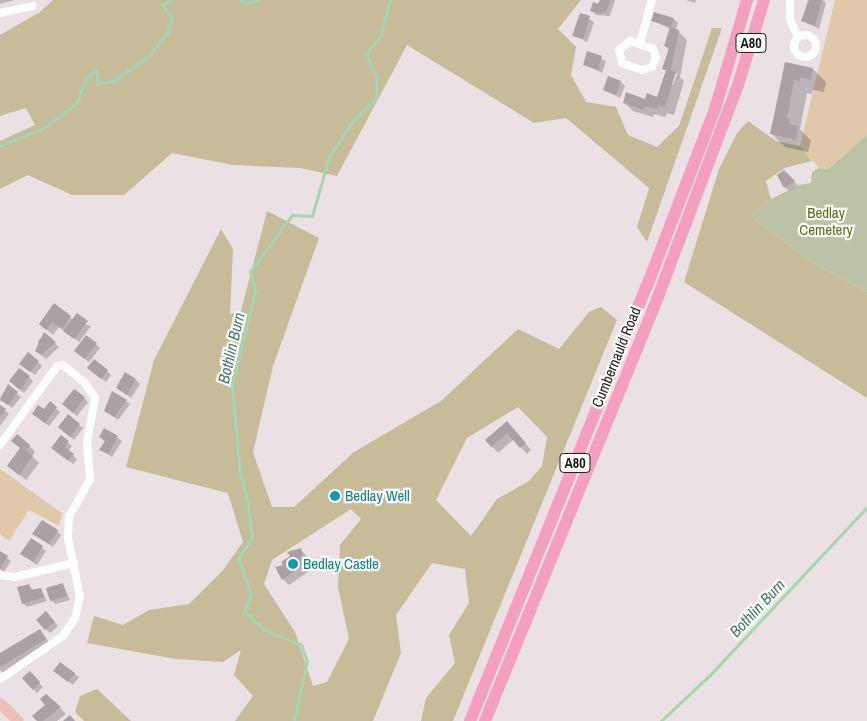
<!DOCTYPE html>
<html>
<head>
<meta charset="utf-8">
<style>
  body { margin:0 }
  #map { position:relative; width:867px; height:721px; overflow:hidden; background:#ebe1e4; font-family:"Archivo Narrow",sans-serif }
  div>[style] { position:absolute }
  .grass>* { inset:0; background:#e2c8aa }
  .forest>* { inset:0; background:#c7bb99 }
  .cemetery>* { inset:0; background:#bcc2a4 }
  .shadow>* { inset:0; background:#0003 }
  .stream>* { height:2.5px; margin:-1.25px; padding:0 1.25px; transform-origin:1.25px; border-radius:1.25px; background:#a5d5b1 }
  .building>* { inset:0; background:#aca0a7 }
  .street>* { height:8px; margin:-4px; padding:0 4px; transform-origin:4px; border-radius:4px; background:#fff }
  .street>.ring { margin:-4px; padding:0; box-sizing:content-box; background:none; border:8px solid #fff; border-radius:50% }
  .secondary>* { height:11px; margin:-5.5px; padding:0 5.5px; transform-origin:5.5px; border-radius:5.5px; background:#f2bdb8 }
  .primary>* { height:12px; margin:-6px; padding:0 6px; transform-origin:6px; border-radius:6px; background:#f29fc0 }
  .dots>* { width:14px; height:14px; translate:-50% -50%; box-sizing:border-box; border:2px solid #fff; border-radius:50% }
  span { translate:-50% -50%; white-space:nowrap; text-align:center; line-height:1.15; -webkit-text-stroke:4.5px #fff; paint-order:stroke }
  .shield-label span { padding:1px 4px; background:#fff; border:1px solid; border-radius:4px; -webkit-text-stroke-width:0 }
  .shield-label { font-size:14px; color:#1a1a1a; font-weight:700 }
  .park-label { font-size:15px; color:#616c15 }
  .street-label { font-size:15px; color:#1a1a1a }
  .culture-label { font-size:15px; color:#0d838f }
  .left { translate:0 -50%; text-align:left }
  .water-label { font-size:16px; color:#417c60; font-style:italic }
</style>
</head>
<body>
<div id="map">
  <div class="grass">
    <div style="clip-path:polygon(835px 0,867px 0,867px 135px,828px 169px,819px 168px,800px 146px)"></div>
    <div style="clip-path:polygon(0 469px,62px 513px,59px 526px,29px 510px,9px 541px,0 534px)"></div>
  </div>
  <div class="forest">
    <div style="clip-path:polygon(53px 0,581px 0,558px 29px,576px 47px,571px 75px,586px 102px,616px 107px,628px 135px,657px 147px,679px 126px,712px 28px,722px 28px,647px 242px,637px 227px,649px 188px,566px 118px,534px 123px,407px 45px,337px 176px,300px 168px,233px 165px,172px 153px,124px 195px,72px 195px,28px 175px,0 189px,0 141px,35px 125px,26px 108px,0 116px,0 35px,40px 12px)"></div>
    <div style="clip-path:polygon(748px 121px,776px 141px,800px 146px,812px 161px,785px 168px,766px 181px,771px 199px,751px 216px,810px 261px,867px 292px,867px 398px,684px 282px,719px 169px,737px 133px)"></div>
    <div style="clip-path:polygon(evenodd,267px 211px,319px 238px,273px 366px,253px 452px,272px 507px,294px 507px,354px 452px,441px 401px,518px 329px,559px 349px,589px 312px,601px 307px,617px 320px,453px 721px,421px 721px,426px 698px,455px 663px,449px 635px,469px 603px,465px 569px,432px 563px,396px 615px,401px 653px,373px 721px,235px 721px,253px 696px,234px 675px,241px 650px,223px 662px,176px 659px,87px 643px,94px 616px,123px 625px,149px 610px,189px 604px,223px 570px,243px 542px,228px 493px,126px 467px,154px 360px,221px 229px,233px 249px,230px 314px,241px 311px,267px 211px,518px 407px,547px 437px,542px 466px,529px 481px,497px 499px,471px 536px,436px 500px,467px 438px,518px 407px,267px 211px,351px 509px,361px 519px,340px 545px,338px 587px,349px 639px,327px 682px,313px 686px,295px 632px,264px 584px,272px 560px,351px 509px)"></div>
    <div style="clip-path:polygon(97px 689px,131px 721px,84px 721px,75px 712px,80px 696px)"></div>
  </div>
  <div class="cemetery">
    <div style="clip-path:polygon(867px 135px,867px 292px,810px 261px,751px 216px,771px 199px,799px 185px,811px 183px,812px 172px,819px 168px,828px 169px)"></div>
  </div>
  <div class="shadow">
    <div style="clip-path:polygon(0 0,15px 0,0 4px)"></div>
    <div style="clip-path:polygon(601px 0,615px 0,610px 16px,596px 15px,592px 11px)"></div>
    <div style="clip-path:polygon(686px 0,696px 0,695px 3px)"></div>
    <div style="clip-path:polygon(808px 0,823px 0,826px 3px,819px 29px,802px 21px)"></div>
    <div style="clip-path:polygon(581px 15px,594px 22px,587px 42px,574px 35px)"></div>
    <div style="clip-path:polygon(evenodd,674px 19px,678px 23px,676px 29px,687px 40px,680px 77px,684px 81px,674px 115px,667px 113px,665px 117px,654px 114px,653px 117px,633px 111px,624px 102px,658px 98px,666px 71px,663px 68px,669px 50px,665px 46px,671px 29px,653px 21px,674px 19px,675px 72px,677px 74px,673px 85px,671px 84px,675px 72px)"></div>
    <div style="clip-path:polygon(588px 53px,606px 61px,602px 73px,584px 64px)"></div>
    <div style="clip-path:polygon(786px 63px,813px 69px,826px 82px,824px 92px,813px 90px,812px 94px,807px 93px,800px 129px,811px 141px,808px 152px,785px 147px,772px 134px)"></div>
    <div style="clip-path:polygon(621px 82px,625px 86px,620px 98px,604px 90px)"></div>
    <div style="clip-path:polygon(783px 172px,798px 185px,789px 191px,785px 187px)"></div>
    <div style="clip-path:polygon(55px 305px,73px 320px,91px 326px,79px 342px,59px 327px,53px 335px,40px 324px)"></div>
    <div style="clip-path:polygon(44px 334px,59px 347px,46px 359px,40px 354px,38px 341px)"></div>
    <div style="clip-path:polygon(96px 344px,100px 348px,89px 362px,79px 355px)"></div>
    <div style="clip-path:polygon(38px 362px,42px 366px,35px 375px,25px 367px)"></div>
    <div style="clip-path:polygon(107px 371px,111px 375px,106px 382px,93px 372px)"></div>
    <div style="clip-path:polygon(29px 377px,33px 381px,24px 393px,14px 385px)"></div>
    <div style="clip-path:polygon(136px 380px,140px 384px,131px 398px,118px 388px)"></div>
    <div style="clip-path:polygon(8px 386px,21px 397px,12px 408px,0 398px)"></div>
    <div style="clip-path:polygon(84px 398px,88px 402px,77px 416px,67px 408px)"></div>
    <div style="clip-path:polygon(126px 401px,130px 404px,118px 420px,106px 411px)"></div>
    <div style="clip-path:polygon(50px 403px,60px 412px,49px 426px,38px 418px)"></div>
    <div style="clip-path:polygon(0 406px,9px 414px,0 426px)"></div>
    <div style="clip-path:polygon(79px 425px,83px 428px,74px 440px,63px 431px)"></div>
    <div style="clip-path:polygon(105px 429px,122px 441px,112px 457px,101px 449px,106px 442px,100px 437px)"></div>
    <div style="clip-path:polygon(513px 429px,531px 450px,527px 454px,514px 439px,498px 453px,486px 440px)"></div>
    <div style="clip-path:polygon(61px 437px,72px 446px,68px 451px,77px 459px,73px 464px,57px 452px)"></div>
    <div style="clip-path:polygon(13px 441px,29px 445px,35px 452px,32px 456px,39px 463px,26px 480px,8px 466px,21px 449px)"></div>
    <div style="clip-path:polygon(57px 531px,61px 535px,53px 547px,38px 537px)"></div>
    <div style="clip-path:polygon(31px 540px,46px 551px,37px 565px,22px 554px)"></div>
    <div style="clip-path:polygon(292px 550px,295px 553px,301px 550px,307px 556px,311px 570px,289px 585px,283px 579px,292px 556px,289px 552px)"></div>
    <div style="clip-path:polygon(0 552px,11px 561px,4px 572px,0 569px)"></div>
    <div style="clip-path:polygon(63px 584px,70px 600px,55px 604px,51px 600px)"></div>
    <div style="clip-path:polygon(29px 585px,34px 591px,41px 589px,47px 601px,27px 607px,23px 603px)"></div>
    <div style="clip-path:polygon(50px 617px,58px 626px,50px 633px,46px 629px)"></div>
    <div style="clip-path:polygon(40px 630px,51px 645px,4px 674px,0 670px,0 655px)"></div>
    <div style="clip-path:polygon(60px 663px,79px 677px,73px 685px,55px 671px)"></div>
    <div style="clip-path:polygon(30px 673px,43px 687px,37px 693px,23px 678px)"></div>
    <div style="clip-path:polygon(60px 708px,66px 714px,57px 721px,38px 721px)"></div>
  </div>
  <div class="stream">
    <div style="left:240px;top:0;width:9px;rotate:21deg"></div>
    <div style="left:248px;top:3px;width:11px;rotate:-15deg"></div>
    <div style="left:0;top:146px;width:48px;rotate:-22.2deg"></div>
    <div style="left:44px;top:128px;width:40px;rotate:-37deg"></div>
    <div style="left:76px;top:104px;width:29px;rotate:-68deg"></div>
    <div style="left:87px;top:77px;width:12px;rotate:-35deg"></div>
    <div style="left:97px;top:70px;width:14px;rotate:86deg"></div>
    <div style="left:98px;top:84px;width:16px;rotate:-11deg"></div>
    <div style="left:114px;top:81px;width:44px;rotate:-35.8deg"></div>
    <div style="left:150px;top:55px;width:30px;rotate:-53deg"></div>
    <div style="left:168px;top:31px;width:13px;rotate:-72deg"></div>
    <div style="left:172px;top:19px;width:17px;rotate:-126deg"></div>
    <div style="left:162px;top:5px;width:9px;rotate:-32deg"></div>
    <div style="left:294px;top:721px;width:60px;rotate:-77.6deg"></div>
    <div style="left:307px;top:662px;width:18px;rotate:-109deg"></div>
    <div style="left:301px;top:645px;width:40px;rotate:-158deg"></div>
    <div style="left:264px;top:630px;width:27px;rotate:-138deg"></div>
    <div style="left:244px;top:612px;width:19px;rotate:-69deg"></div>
    <div style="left:251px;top:594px;width:37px;rotate:-110deg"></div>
    <div style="left:238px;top:559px;width:25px;rotate:-56deg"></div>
    <div style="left:252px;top:538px;width:35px;rotate:-97deg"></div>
    <div style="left:248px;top:503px;width:30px;rotate:-105deg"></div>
    <div style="left:240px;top:474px;width:88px;rotate:-95.2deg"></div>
    <div style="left:232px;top:386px;width:97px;rotate:-76.3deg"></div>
    <div style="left:255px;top:292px;width:21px;rotate:-104deg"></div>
    <div style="left:250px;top:272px;width:71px;rotate:-53.6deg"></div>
    <div style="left:292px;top:215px;width:20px;rotate:3deg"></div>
    <div style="left:312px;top:216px;width:61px;rotate:-73.9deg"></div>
    <div style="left:329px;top:157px;width:43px;rotate:-56.3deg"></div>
    <div style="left:353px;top:121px;width:32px;rotate:-44deg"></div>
    <div style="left:376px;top:99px;width:22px;rotate:-90deg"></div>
    <div style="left:376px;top:77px;width:25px;rotate:-113deg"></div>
    <div style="left:366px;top:54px;width:22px;rotate:-51deg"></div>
    <div style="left:380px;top:37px;width:38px;rotate:-75deg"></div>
    <div style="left:661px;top:721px;width:67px;rotate:-43.2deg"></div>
    <div style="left:710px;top:675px;width:230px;rotate:-46.9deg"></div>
  </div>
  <div class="building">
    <div style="clip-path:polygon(600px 0,610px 0,606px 13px,602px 11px,601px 14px,590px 11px,593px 2px,598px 4px)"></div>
    <div style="clip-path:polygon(809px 0,822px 0,815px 25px,801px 21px)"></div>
    <div style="clip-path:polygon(654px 12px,674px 18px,671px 27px,651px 21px)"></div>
    <div style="clip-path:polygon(580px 13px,590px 16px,583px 39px,572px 36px)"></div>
    <div style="clip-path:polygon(670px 27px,679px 30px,671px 70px,676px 72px,665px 107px,658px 105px,657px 109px,645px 106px,644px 110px,623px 103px,626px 92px,645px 99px,647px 93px,657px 97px,666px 70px,662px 69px,669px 48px,664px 46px)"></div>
    <div style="clip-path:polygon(587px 51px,602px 56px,598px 70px,583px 65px)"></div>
    <div style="clip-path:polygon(785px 62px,813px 68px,811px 80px,800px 77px,800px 81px,794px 80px,787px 118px,790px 119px,789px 124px,798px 126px,796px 140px,770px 134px)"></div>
    <div style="clip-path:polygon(608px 76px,621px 81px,616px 95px,603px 90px)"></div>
    <div style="clip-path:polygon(784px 170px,795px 181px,784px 188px,777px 175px)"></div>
    <div style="clip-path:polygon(54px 303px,71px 316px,62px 329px,52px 322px,46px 330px,39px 324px)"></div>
    <div style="clip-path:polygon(77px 313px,88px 321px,74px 339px,63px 331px)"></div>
    <div style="clip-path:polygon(44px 332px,56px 342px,41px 355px,35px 351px)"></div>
    <div style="clip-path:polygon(86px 335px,97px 343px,85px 359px,74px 351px)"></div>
    <div style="clip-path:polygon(28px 352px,39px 361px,30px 372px,19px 364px)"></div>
    <div style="clip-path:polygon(94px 359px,108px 370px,101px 379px,87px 368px)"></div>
    <div style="clip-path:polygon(19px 368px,30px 376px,20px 390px,9px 381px)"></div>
    <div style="clip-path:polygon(125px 372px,136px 379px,127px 395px,116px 388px)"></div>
    <div style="clip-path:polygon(8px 384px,18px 392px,8px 405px,0 400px)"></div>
    <div style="clip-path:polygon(74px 389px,85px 397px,73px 413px,62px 404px)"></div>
    <div style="clip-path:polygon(112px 391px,127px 400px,114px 417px,104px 411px)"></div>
    <div style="clip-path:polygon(50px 401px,57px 407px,45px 423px,32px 414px,38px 405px,44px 409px)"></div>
    <div style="clip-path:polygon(0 405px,6px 409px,0 417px)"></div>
    <div style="clip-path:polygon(68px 414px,80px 424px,70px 437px,58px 427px)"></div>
    <div style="clip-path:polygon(507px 421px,526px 443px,520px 448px,507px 433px,491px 447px,485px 440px)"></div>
    <div style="clip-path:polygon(104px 428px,118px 436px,108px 454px,99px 450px,105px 441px,99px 437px)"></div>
    <div style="clip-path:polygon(17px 434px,30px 445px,26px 450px,33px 456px,19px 475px,7px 466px,20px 448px,11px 441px)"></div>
    <div style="clip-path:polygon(61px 435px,69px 441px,65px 447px,74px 454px,68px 461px,51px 448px)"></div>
    <div style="clip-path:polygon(42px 520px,58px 530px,49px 544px,32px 534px)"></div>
    <div style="clip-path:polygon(31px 538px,43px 546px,33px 562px,20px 554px)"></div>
    <div style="clip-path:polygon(301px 548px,305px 564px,282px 580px,275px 567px,283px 565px,281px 562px,290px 556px,287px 552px)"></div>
    <div style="clip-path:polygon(0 551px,8px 556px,0 569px)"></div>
    <div style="clip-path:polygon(63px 583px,67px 596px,50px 601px,46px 588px)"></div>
    <div style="clip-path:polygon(29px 584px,31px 590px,41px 588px,44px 597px,22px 604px,17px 587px)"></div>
    <div style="clip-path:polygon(46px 611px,55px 622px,45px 630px,36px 620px)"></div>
    <div style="clip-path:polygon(40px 629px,46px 639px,0 667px,0 653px)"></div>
    <div style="clip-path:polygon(60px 662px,75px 673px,68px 682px,53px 671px)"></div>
    <div style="clip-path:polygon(30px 671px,40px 682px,33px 690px,22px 678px)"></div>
    <div style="clip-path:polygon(46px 694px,61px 707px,43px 721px,37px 721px,32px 716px,45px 705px,40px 699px)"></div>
    <div style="clip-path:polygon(70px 715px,75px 721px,63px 721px)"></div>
  </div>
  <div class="street">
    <div style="left:790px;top:0;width:19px;rotate:90deg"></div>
    <div style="left:790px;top:19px;width:20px;rotate:66deg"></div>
    <div style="left:0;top:13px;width:33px;rotate:-12deg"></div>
    <div class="ring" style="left:794px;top:35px;width:14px;height:14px"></div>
    <div style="left:630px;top:41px;width:24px;rotate:19deg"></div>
    <div style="left:653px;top:49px;width:9px;rotate:69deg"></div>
    <div style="left:656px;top:57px;width:11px;rotate:112deg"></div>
    <div style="left:652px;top:67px;width:10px;rotate:163deg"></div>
    <div style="left:642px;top:70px;width:21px;rotate:-161deg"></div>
    <div style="left:622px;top:63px;width:13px;rotate:-103deg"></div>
    <div style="left:619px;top:50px;width:14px;rotate:-39deg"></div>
    <div style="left:640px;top:43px;width:45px;rotate:-74.4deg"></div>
    <div style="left:0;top:445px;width:97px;rotate:-54.2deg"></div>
    <div style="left:57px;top:366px;width:6px;rotate:-9deg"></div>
    <div style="left:63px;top:365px;width:28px;rotate:39deg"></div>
    <div style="left:85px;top:383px;width:18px;rotate:56deg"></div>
    <div style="left:95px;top:398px;width:46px;rotate:100.1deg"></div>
    <div style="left:87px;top:443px;width:36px;rotate:85deg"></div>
    <div style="left:90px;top:479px;width:43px;rotate:118.9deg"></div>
    <div style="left:69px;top:517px;width:21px;rotate:93deg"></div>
    <div style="left:68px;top:538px;width:60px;rotate:78.5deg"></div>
    <div style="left:80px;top:597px;width:22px;rotate:103deg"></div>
    <div style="left:75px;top:618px;width:22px;rotate:124deg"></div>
    <div style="left:63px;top:636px;width:76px;rotate:145.7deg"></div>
    <div style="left:0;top:575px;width:15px;rotate:8deg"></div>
    <div style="left:15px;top:577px;width:61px;rotate:-13.3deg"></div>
  </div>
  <div class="secondary">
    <div style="left:0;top:703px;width:25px;rotate:45deg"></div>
  </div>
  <div class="primary">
    <div style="left:470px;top:721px;width:470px;rotate:-67.9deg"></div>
    <div style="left:647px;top:286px;width:190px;rotate:-69deg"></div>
    <div style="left:715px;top:109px;width:114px;rotate:-73.6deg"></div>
    <div style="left:485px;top:721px;width:461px;rotate:-67.8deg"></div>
    <div style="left:659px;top:294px;width:223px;rotate:-69.3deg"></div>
    <div style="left:738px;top:85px;width:89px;rotate:-73deg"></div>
  </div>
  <div class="dots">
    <div style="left:335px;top:496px;background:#0f9aa8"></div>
    <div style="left:293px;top:564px;background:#0f9aa8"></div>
  </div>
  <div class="shield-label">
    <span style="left:751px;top:43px">A80</span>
    <span style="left:575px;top:463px">A80</span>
  </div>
  <div class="park-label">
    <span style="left:826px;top:221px">Bedlay<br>Cemetery</span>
  </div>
  <div class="street-label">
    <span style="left:616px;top:357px;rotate:-68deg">Cumbernauld Road</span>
  </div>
  <div class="culture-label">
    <span class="left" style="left:345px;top:496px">Bedlay Well</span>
    <span class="left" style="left:303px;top:564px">Bedlay Castle</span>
  </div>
  <div class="water-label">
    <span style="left:231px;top:348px;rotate:-77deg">Bothlin Burn</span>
    <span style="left:757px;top:608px;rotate:-47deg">Bothlin Burn</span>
  </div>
</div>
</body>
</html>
